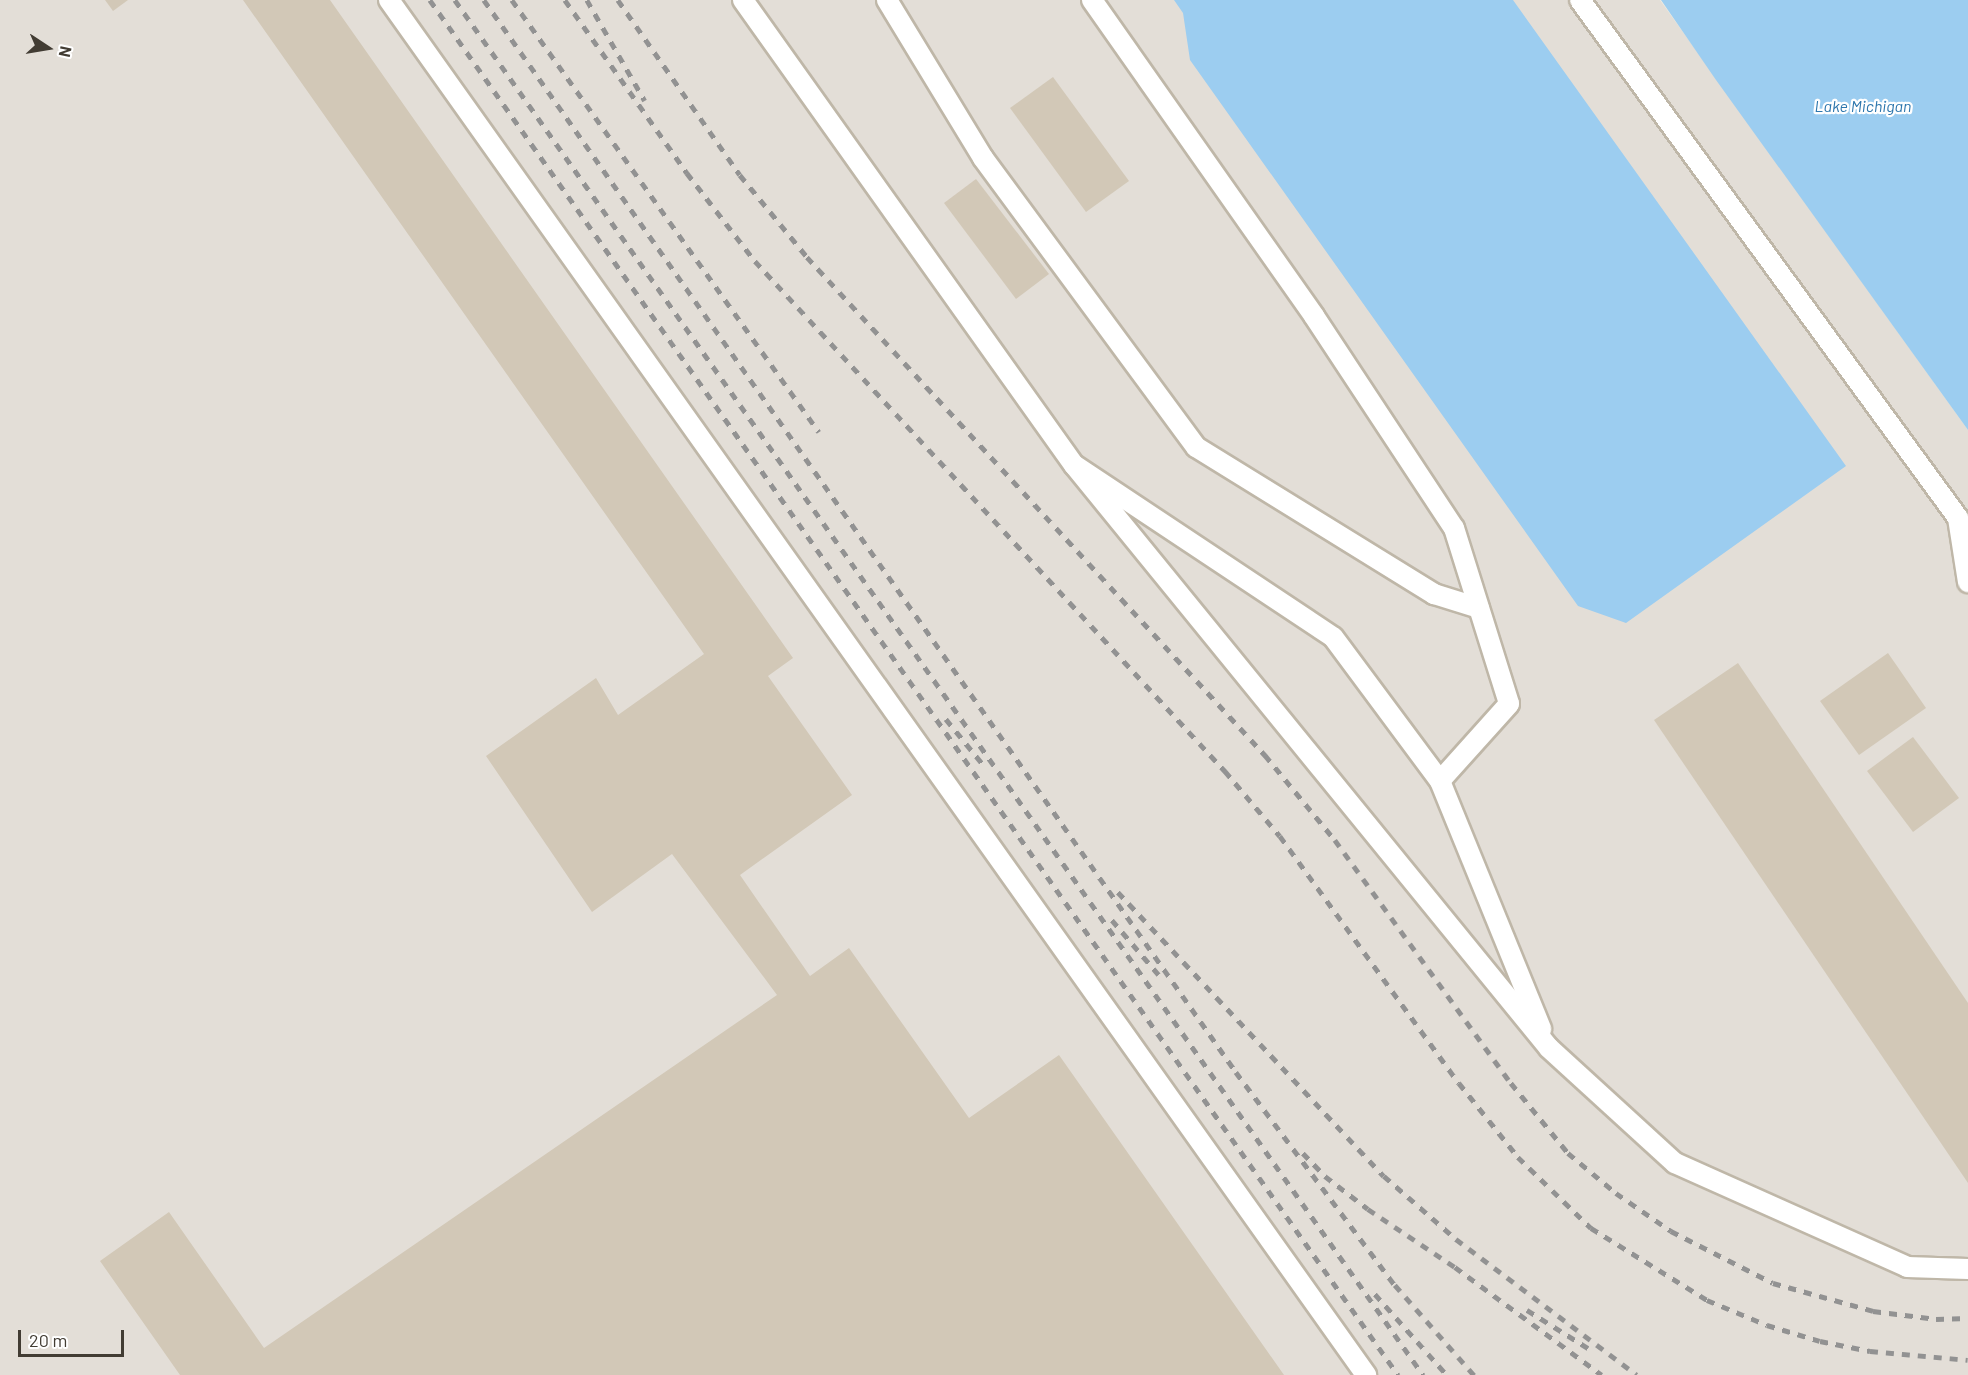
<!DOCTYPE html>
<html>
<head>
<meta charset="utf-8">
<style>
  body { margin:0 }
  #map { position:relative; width:1968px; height:1375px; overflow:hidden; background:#f1ede2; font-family:Barlow,sans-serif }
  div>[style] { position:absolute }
  .industrial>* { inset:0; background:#e3ded7 }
  .water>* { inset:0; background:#9ccdf0 }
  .building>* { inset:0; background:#d2c8b7 }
  .roads { filter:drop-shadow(2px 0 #bfb7a8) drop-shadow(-2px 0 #bfb7a8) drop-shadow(0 2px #bfb7a8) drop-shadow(0 -2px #bfb7a8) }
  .lane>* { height:20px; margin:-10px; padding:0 10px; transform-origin:10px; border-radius:10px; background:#fff }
  .rail>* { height:4.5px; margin-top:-2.25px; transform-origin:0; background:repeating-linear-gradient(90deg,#929292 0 8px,transparent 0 16px) }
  span { translate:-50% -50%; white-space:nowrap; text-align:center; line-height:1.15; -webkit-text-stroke:4.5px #fff; paint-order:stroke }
  .water-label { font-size:16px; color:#2c76ad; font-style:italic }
  .north { position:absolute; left:18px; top:18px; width:60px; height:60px; -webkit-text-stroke:4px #fff; paint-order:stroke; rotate:102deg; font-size:16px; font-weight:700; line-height:24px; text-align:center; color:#423c33 }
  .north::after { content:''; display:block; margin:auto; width:21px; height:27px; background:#423c33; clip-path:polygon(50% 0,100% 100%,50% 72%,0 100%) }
  .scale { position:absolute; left:18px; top:1330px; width:106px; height:27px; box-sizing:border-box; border:3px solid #423c33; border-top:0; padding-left:8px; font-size:18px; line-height:21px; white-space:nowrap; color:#423c33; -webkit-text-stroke:4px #fff; paint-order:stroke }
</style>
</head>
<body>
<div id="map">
  <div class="industrial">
    <div style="clip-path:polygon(0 0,1660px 0,1968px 430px,1968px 1375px,0 1375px)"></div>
  </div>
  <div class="water">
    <div style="clip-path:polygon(1174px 0,1513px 0,1846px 466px,1626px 623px,1578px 606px,1190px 60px,1183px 13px)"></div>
    <div style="clip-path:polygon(1661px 0,1968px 0,1968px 430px,1716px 80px)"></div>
  </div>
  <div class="building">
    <div style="clip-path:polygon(105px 0,128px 0,113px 11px)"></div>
    <div style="clip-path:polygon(243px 0,330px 0,793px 658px,768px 676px,852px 795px,740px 875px,810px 976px,849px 948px,969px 1118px,1059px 1055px,1284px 1375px,180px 1375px,100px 1261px,169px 1212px,264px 1348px,777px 995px,672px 854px,592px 912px,486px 756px,596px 678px,618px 715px,704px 654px)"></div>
    <div style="clip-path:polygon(1053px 77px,1129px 181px,1086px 212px,1010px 108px)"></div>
    <div style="clip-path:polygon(976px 179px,1049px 274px,1016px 299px,944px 203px)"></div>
    <div style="clip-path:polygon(1888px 653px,1926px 708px,1859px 755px,1820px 701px)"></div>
    <div style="clip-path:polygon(1738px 663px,1968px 1003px,1968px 1183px,1654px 720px)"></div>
    <div style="clip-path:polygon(1913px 737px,1959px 798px,1913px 832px,1867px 771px)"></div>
  </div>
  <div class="roads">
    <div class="lane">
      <div style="left:389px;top:0;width:1687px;rotate:54.6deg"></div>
      <div style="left:743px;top:0;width:571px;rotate:54.56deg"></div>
      <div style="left:887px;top:0;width:185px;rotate:58.7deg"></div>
      <div style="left:983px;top:158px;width:359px;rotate:53.6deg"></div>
      <div style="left:1196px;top:447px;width:280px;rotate:31.7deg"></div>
      <div style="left:1434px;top:594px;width:47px;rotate:17.3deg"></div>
      <div style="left:1092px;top:0;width:386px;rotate:54.9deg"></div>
      <div style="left:1314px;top:316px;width:254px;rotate:56.6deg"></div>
      <div style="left:1454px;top:528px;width:184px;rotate:72.6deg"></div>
      <div style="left:1509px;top:704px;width:103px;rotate:131.9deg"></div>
      <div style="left:1440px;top:781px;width:179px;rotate:-126.6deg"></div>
      <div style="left:1333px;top:637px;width:311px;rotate:-146.4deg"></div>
      <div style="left:1074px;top:465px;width:752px;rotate:50.83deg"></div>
      <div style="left:1549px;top:1048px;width:171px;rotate:42.4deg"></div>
      <div style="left:1675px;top:1163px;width:254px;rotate:24.1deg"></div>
      <div style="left:1907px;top:1267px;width:61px;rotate:1.9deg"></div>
      <div style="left:1580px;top:0;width:641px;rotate:53.88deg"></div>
      <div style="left:1958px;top:518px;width:65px;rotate:81.1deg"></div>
      <div style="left:1440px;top:781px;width:268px;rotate:67.8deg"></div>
    </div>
  </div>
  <div class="rail">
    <div style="left:430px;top:0;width:1682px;rotate:54.85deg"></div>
    <div style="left:455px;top:0;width:1682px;rotate:54.85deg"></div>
    <div style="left:484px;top:0;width:1309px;rotate:54.95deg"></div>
    <div style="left:1236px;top:1072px;width:266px;rotate:53.3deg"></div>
    <div style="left:1395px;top:1285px;width:120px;rotate:48.7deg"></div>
    <div style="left:512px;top:0;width:530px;rotate:54.6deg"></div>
    <div style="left:565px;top:0;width:212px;rotate:54.8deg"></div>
    <div style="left:687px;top:173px;width:111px;rotate:52.3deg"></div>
    <div style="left:755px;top:261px;width:694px;rotate:47.34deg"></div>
    <div style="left:1225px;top:771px;width:85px;rotate:49.8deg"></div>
    <div style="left:1280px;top:836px;width:305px;rotate:54.1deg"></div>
    <div style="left:1459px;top:1083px;width:95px;rotate:51.4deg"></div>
    <div style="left:1518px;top:1157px;width:102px;rotate:44.2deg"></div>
    <div style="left:1591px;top:1228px;width:137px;rotate:31.8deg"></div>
    <div style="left:1707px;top:1300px;width:65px;rotate:22.6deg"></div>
    <div style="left:1767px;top:1325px;width:55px;rotate:16.8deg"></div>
    <div style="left:1820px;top:1341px;width:51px;rotate:11.3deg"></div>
    <div style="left:1870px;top:1351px;width:98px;rotate:5.2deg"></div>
    <div style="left:587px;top:0;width:116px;rotate:60.1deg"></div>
    <div style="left:618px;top:0;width:213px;rotate:55.1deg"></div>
    <div style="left:740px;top:175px;width:106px;rotate:50.7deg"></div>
    <div style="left:807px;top:257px;width:677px;rotate:47.4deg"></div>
    <div style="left:1265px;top:755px;width:110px;rotate:50.5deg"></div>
    <div style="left:1335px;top:840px;width:300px;rotate:54.1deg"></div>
    <div style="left:1511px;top:1083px;width:90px;rotate:50.8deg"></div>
    <div style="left:1568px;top:1153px;width:62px;rotate:39.8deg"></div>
    <div style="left:1616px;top:1193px;width:67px;rotate:34.6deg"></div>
    <div style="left:1671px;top:1231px;width:114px;rotate:27deg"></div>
    <div style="left:1773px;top:1283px;width:104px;rotate:15.6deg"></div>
    <div style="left:1873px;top:1311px;width:64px;rotate:7.2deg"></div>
    <div style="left:1936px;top:1319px;width:32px;rotate:-2deg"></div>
    <div style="left:946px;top:719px;width:63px;rotate:50.8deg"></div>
    <div style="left:1118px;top:892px;width:389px;rotate:46.9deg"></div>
    <div style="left:1384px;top:1176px;width:96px;rotate:41.2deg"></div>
    <div style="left:1456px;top:1239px;width:226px;rotate:36.9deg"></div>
    <div style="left:1112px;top:920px;width:72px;rotate:49.5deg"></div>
    <div style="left:1303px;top:1153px;width:32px;rotate:46deg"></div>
    <div style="left:1325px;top:1176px;width:54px;rotate:37.5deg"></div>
    <div style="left:1368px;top:1209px;width:105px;rotate:33.7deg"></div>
    <div style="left:1455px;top:1267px;width:182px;rotate:36.3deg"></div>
    <div style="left:1375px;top:1294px;width:108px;rotate:48.4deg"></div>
    <div style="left:1527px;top:1310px;width:72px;rotate:31.9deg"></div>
  </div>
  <div class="water-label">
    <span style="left:1863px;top:106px">Lake Michigan</span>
  </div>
  <div class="north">N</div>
  <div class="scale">20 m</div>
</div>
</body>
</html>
